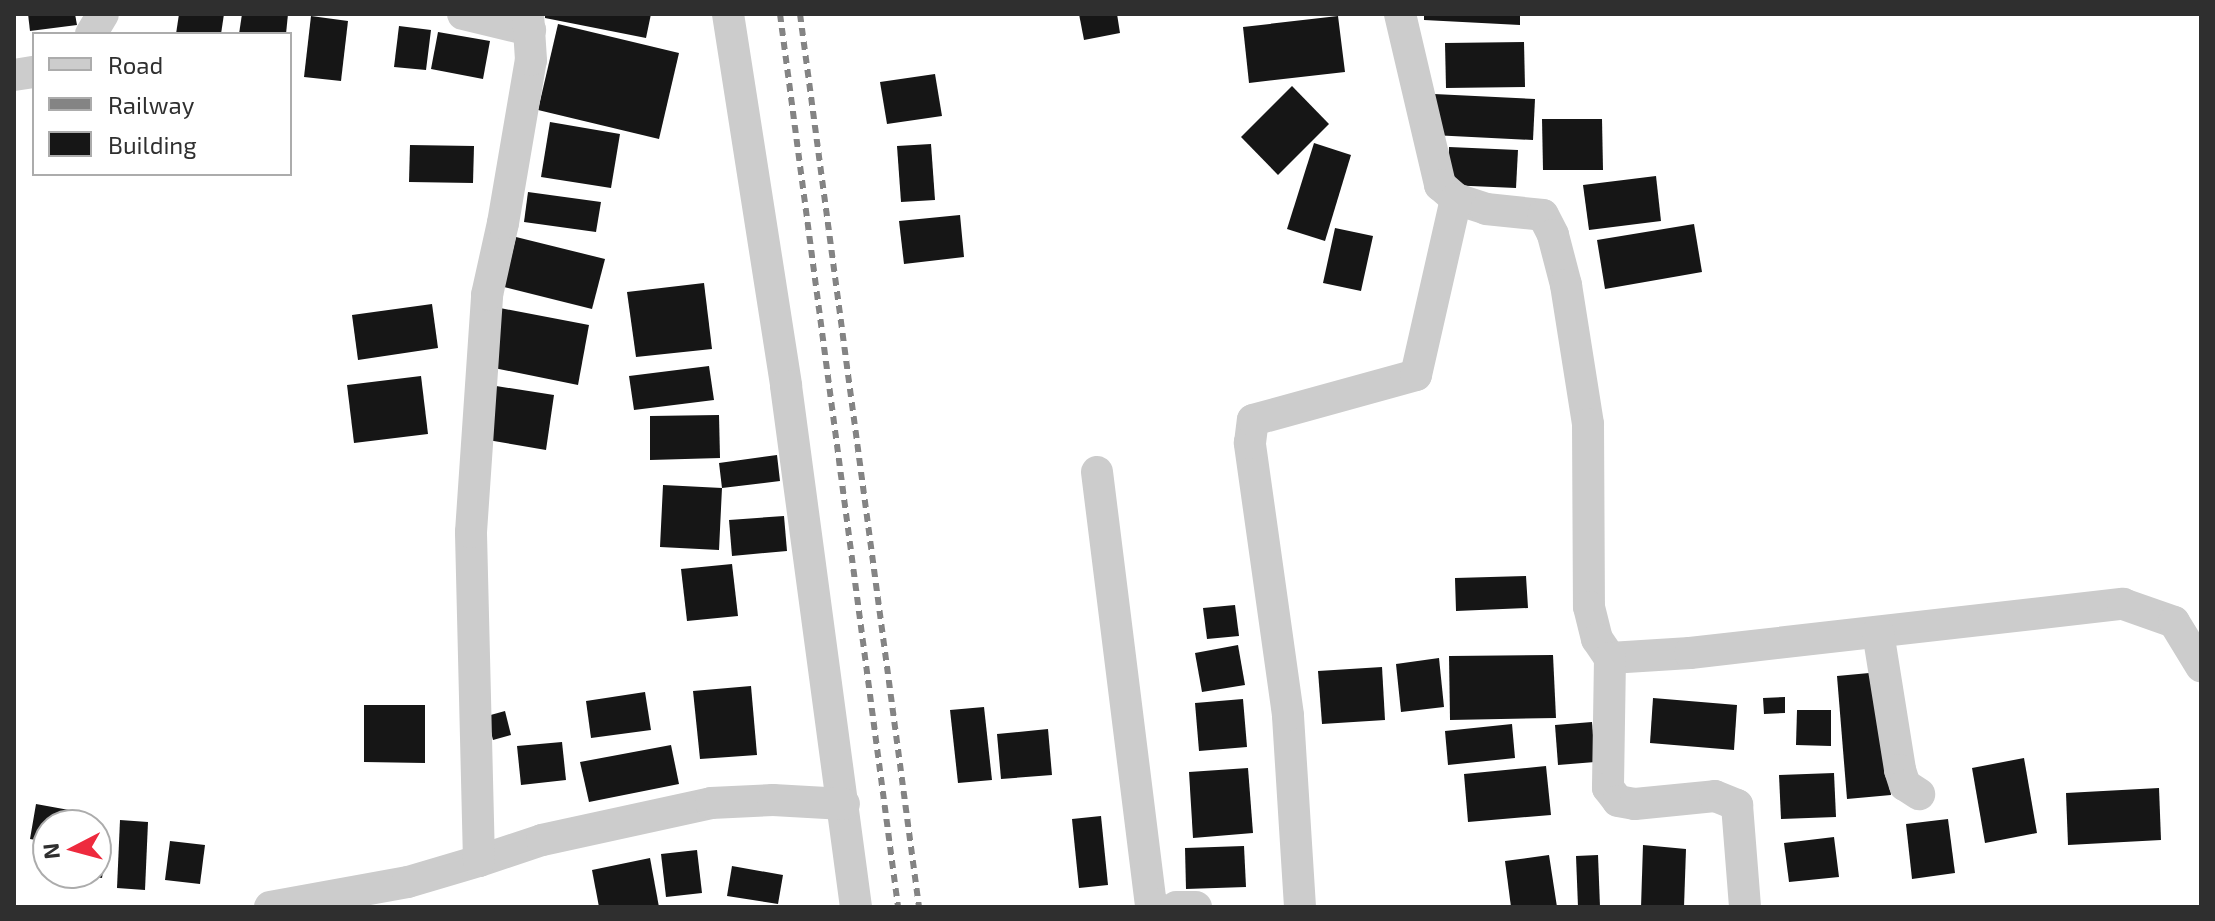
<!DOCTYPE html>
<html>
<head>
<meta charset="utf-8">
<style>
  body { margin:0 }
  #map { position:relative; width:2215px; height:921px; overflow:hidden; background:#fff; font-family:"Exo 2",sans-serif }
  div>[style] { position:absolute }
  .building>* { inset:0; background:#161616 }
  .street>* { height:32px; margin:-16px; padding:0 16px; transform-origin:16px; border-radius:16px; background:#ccc }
  .rail>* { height:6px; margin-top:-3px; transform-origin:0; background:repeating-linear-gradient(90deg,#848484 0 8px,transparent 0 14px) }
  span { translate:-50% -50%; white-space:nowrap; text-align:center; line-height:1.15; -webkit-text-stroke:8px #fff; paint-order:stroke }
  .frame { position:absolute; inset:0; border:16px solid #2f2f2f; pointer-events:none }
  .legend { position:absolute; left:32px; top:32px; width:260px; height:144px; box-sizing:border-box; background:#fff; border:2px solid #acacac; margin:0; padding:10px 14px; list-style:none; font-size:24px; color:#2f2f2f }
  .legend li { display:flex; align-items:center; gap:16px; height:40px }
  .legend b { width:40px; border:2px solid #acacac }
  .north { position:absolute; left:32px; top:809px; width:80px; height:80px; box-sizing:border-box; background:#fff; border:2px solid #acacac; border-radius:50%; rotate:264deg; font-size:22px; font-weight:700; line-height:32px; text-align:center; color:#2f2f2f }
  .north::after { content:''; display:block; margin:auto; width:28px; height:36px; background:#ee2a3e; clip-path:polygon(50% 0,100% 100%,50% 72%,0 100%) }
</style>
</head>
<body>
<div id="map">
  <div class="building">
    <div style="clip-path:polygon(28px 14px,75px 14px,77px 25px,30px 31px)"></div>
    <div style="clip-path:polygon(179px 14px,224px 14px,221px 34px,176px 34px)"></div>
    <div style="clip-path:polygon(242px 14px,288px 14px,286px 34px,239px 34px)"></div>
    <div style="clip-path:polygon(545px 14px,651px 14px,646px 38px,545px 18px)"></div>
    <div style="clip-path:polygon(1079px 14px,1117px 14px,1120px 33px,1084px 40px)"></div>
    <div style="clip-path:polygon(1424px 14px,1520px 14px,1520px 25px,1424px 20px)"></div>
    <div style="clip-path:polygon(311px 16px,348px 21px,341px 81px,304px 77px)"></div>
    <div style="clip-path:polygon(1338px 16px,1345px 72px,1249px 83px,1243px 27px)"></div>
    <div style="clip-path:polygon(558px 24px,679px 53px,659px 139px,538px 110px)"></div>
    <div style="clip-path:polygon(399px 26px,431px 30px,426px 70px,394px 67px)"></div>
    <div style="clip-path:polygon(438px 32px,490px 41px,483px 79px,431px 69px)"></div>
    <div style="clip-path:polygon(1524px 42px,1525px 87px,1446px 88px,1445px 43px)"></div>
    <div style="clip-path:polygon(935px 74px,942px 116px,887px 124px,880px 82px)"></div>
    <div style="clip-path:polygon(1292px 86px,1329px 124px,1278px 175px,1241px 137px)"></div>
    <div style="clip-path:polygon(1434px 94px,1535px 99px,1533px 140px,1432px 135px)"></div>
    <div style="clip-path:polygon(1542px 119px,1602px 119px,1603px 170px,1543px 170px)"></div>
    <div style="clip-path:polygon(550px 122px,620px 134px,611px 188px,541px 177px)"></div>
    <div style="clip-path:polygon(1314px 143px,1351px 155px,1325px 241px,1287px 229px)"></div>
    <div style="clip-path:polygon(931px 144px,935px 200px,901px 202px,897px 146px)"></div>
    <div style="clip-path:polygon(410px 145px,474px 146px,473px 183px,409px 182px)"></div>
    <div style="clip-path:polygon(1449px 147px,1518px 150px,1516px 188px,1448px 185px)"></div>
    <div style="clip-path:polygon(1656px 176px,1661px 221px,1589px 230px,1583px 185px)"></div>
    <div style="clip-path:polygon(528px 192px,601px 202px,596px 232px,524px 222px)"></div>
    <div style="clip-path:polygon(960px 215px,964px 257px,904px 264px,899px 221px)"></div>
    <div style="clip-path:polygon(1694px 224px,1702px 272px,1605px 289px,1597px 240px)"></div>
    <div style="clip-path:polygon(1335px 228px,1373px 236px,1361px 291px,1323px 283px)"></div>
    <div style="clip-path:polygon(516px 237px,605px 259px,592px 309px,504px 287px)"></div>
    <div style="clip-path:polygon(704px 283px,712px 349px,636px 357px,627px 292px)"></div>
    <div style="clip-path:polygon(432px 304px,438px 348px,358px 360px,352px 315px)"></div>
    <div style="clip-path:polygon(500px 308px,589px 325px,578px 385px,489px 367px)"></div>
    <div style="clip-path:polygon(709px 366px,714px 400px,634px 410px,629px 376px)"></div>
    <div style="clip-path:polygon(421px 376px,428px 434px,354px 443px,347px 385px)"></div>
    <div style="clip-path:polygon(490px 385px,554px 395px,546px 450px,482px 439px)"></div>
    <div style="clip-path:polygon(719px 415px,720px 458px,650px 460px,650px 416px)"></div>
    <div style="clip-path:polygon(777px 455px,780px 481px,722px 488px,719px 550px,660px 547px,663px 485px,722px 488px,719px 463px)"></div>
    <div style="clip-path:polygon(784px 516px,787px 551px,732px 556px,729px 520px)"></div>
    <div style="clip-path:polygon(732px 564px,738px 616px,687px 621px,681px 569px)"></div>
    <div style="clip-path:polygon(1526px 576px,1528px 608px,1456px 611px,1455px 578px)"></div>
    <div style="clip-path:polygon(1235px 605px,1239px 636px,1207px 639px,1203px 608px)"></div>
    <div style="clip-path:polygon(1238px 645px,1245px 685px,1202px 692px,1195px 653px)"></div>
    <div style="clip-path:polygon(1553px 655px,1556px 718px,1450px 720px,1449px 656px)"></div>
    <div style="clip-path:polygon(1439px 658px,1444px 707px,1401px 712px,1396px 664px)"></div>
    <div style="clip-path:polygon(1382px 667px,1385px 720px,1322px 724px,1318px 671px)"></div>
    <div style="clip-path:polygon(1880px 672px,1891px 795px,1847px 799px,1837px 676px)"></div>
    <div style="clip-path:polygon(751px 686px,757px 755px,700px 759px,693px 691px)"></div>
    <div style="clip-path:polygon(645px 692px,651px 730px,591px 738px,586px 701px)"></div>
    <div style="clip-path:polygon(1785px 697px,1785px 713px,1764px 714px,1763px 698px)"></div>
    <div style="clip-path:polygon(1653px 698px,1737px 705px,1734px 750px,1650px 743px)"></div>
    <div style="clip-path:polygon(1243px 699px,1247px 747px,1199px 751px,1195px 703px)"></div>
    <div style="clip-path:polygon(364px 705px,425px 705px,425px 763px,364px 762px)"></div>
    <div style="clip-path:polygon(984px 707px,992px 780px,958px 783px,950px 710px)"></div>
    <div style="clip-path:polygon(1797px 710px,1831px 710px,1831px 746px,1796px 745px)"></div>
    <div style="clip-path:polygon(505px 711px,511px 735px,493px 740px,487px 716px)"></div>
    <div style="clip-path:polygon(1592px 722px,1595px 762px,1558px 765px,1555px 725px)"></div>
    <div style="clip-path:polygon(1512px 724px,1515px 758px,1448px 765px,1445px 731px)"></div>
    <div style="clip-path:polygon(1048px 729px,1052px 775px,1001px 779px,997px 734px)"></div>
    <div style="clip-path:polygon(562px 742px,566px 780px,521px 785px,517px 746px)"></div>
    <div style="clip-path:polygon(671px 745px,679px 784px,589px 802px,580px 762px)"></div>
    <div style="clip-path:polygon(2024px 758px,2037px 833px,1985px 843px,1972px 768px)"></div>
    <div style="clip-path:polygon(1546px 766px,1551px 815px,1468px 822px,1464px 774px)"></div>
    <div style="clip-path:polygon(1248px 768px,1253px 833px,1193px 838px,1189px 772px)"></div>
    <div style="clip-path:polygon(1834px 773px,1836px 817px,1781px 819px,1779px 775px)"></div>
    <div style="clip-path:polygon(2159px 788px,2161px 840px,2068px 845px,2066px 793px)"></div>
    <div style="clip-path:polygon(36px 804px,69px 810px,66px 825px,48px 825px,48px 842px,30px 839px)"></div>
    <div style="clip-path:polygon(1101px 816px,1108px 885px,1079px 888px,1072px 819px)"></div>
    <div style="clip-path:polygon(1948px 819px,1955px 873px,1912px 879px,1906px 824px)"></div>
    <div style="clip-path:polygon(120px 820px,148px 822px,145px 890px,117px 888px)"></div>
    <div style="clip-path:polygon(1834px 837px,1839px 877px,1789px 882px,1784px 843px)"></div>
    <div style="clip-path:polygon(96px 838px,108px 840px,102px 878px,82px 875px,96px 873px)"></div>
    <div style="clip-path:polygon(170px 841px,205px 845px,200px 884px,165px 880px)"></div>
    <div style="clip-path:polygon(1643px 845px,1686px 849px,1684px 907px,1641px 907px)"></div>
    <div style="clip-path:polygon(1244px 846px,1246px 887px,1186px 889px,1185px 848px)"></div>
    <div style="clip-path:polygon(697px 850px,702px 893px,666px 897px,661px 854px)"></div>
    <div style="clip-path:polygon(1549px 855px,1557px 907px,1511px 907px,1505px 861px)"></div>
    <div style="clip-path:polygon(1598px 855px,1600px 907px,1578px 907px,1576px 856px)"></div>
    <div style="clip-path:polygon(650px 858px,659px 907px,599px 907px,592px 870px)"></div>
    <div style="clip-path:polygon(732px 866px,783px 875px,778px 904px,727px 896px)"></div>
  </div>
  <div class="street">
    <div style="left:463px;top:14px;width:69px;rotate:13.4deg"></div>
    <div style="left:728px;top:14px;width:376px;rotate:81.1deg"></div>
    <div style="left:786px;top:386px;width:526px;rotate:82.35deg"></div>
    <div style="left:1400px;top:14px;width:176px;rotate:76.8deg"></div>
    <div style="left:1440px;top:185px;width:21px;rotate:41deg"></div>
    <div style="left:1456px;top:199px;width:32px;rotate:18deg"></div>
    <div style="left:1486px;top:209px;width:57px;rotate:6deg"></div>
    <div style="left:1543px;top:215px;width:22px;rotate:63deg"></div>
    <div style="left:1553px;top:235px;width:52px;rotate:75.4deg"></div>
    <div style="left:1566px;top:285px;width:141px;rotate:81deg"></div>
    <div style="left:1588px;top:424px;width:183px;rotate:89.7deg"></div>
    <div style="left:1589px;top:607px;width:33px;rotate:76deg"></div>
    <div style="left:1597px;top:639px;width:23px;rotate:56deg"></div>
    <div style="left:1610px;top:658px;width:80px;rotate:-3.6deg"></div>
    <div style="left:1690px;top:653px;width:436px;rotate:-6.5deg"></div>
    <div style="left:2123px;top:604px;width:54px;rotate:19.4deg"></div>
    <div style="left:2174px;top:622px;width:52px;rotate:58.5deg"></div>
    <div style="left:91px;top:34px;width:23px;rotate:-59deg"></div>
    <div style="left:14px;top:75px;width:20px;rotate:-9deg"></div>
    <div style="left:1097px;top:472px;width:434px;rotate:82.9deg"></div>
    <div style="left:1151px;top:903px;width:6px;rotate:39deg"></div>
    <div style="left:1878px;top:632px;width:140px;rotate:80.9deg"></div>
    <div style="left:1900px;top:770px;width:16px;rotate:72deg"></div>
    <div style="left:1905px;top:785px;width:17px;rotate:33deg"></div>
    <div style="left:1610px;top:658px;width:130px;rotate:90.9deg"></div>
    <div style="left:1608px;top:788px;width:16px;rotate:52deg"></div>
    <div style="left:1618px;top:801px;width:17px;rotate:10deg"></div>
    <div style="left:1635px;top:804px;width:80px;rotate:-5.7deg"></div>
    <div style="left:1715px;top:796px;width:24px;rotate:22deg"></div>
    <div style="left:1737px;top:805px;width:102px;rotate:85.5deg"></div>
    <div style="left:479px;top:861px;width:66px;rotate:-18.4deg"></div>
    <div style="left:542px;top:840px;width:173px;rotate:-12.3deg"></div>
    <div style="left:711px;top:803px;width:62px;rotate:-2.8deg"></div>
    <div style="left:773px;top:800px;width:71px;rotate:3.2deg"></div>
    <div style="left:270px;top:907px;width:140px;rotate:-10.3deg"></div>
    <div style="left:408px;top:882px;width:74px;rotate:-16.5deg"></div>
    <div style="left:479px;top:861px;width:329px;rotate:-91.4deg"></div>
    <div style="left:471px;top:532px;width:238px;rotate:-86.1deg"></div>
    <div style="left:487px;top:295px;width:74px;rotate:-77.5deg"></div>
    <div style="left:503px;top:223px;width:165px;rotate:-80.3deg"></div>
    <div style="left:531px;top:60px;width:46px;rotate:-93.7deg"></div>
    <div style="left:1176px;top:907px;width:20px"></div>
    <div style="left:1300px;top:907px;width:192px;rotate:-93.6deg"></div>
    <div style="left:1288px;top:715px;width:275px;rotate:-98deg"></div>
    <div style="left:1250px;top:443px;width:23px;rotate:-83deg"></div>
    <div style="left:1253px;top:420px;width:169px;rotate:-15.4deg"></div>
    <div style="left:1416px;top:375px;width:180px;rotate:-77.2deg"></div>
  </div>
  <div class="rail">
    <div style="left:780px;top:14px;width:901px;rotate:82.47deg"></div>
    <div style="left:800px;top:14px;width:901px;rotate:82.41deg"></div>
  </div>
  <div class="frame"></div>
  <ul class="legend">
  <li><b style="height:10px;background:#ccc"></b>Road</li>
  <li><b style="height:10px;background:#848484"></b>Railway</li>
  <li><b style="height:22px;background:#161616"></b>Building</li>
  </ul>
  <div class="north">N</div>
</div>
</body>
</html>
